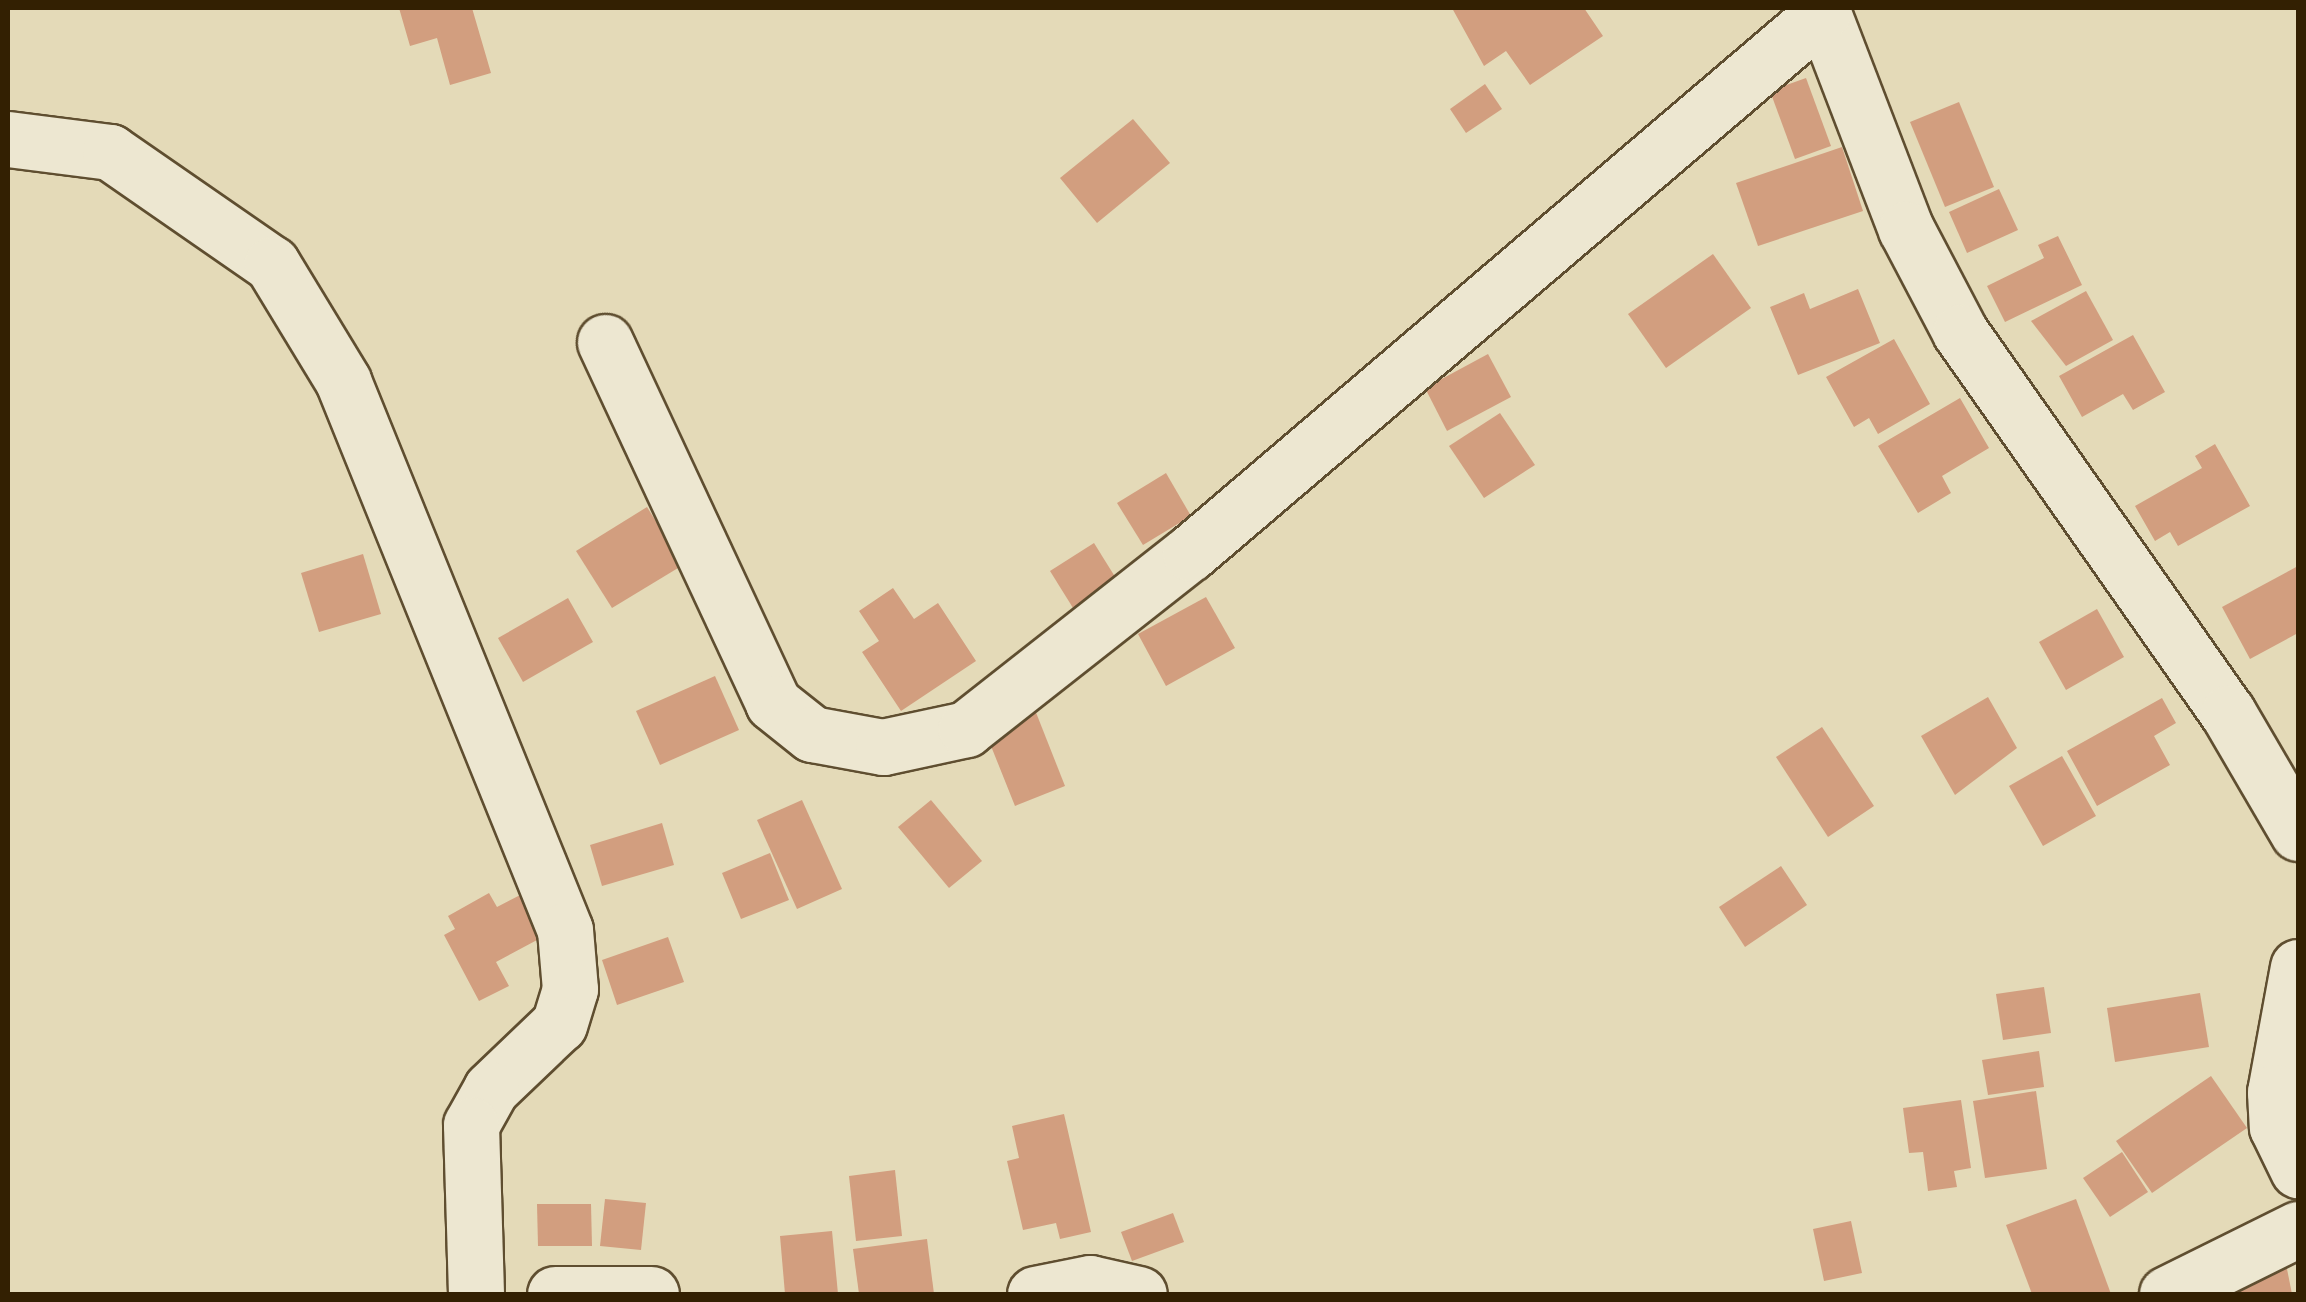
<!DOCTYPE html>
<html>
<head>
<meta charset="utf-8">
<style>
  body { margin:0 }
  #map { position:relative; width:2306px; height:1302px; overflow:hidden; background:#e4dab8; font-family:"IM FELL Great Primer",serif }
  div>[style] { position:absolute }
  .building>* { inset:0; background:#d29e7f }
  .roads { filter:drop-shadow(2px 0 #5f4e30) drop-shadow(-2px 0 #5f4e30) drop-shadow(0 2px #5f4e30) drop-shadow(0 -2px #5f4e30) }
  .minor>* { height:55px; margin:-27.5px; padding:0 27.5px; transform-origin:27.5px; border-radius:27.5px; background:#ede7d1 }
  span { translate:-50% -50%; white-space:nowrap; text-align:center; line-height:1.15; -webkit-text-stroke:10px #ede7d1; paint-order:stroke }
  .frame { position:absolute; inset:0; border:10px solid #332002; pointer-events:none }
</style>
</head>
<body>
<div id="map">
  <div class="building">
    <div style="clip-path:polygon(399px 8px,472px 8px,491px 73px,450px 85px,437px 38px,410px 46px)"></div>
    <div style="clip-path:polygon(1452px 8px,1584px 8px,1603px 36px,1530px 85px,1506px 51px,1484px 66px)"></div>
    <div style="clip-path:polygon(1806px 78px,1831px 146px,1795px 159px,1770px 91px)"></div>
    <div style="clip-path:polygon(1485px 84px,1502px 109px,1466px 133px,1450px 109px)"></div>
    <div style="clip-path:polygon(1959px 102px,1994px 187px,1945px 207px,1910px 122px)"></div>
    <div style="clip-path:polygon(1133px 119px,1170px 163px,1097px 223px,1060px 178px)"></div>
    <div style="clip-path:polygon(1842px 147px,1863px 211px,1758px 246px,1736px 183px)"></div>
    <div style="clip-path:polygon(1999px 189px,2018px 230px,1967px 253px,1949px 212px)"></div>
    <div style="clip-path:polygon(2058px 236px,2082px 285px,2005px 322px,1987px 286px,2044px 258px,2038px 245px)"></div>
    <div style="clip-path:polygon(1713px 254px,1751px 308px,1666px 368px,1628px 314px)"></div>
    <div style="clip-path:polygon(1858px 289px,1880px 343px,1798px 375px,1770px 307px,1804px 293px,1810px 309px)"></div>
    <div style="clip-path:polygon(2086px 291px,2113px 340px,2066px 366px,2031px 321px)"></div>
    <div style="clip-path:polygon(2133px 335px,2165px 392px,2133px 410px,2123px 394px,2082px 417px,2059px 376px)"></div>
    <div style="clip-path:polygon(1894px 339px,1930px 404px,1878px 434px,1869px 418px,1854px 427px,1826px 377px)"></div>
    <div style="clip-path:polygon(1488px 354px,1511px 397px,1447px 431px,1425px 388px)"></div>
    <div style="clip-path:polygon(1960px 398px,1989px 448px,1942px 476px,1951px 493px,1918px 513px,1878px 446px)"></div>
    <div style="clip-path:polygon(1500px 413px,1535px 465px,1484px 498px,1449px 446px)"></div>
    <div style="clip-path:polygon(2215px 444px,2250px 506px,2178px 546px,2170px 532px,2155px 541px,2135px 506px,2202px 468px,2195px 456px)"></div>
    <div style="clip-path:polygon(1166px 473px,1191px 516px,1143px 545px,1117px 503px)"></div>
    <div style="clip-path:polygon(647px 507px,683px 565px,612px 608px,576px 551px)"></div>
    <div style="clip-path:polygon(1094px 543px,1122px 588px,1078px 616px,1050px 571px)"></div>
    <div style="clip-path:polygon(363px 554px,381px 614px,319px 632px,301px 573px)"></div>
    <div style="clip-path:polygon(2298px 566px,2298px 633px,2250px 659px,2222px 607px)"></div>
    <div style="clip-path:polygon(893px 588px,914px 619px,938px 603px,976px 661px,901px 711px,862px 652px,879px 641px,859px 611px)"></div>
    <div style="clip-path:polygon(1206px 597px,1235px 648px,1166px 686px,1138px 634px)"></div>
    <div style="clip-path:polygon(568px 598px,593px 642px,523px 682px,498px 638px)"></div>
    <div style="clip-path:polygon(2097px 609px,2124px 657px,2066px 690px,2039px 642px)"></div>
    <div style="clip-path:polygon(715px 676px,739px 730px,660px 765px,636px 711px)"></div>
    <div style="clip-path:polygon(1988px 697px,2017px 748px,1955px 795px,1921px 736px)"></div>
    <div style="clip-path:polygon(2162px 698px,2176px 723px,2154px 736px,2170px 765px,2097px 806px,2067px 751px)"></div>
    <div style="clip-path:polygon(1035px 710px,1065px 786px,1015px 806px,985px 731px)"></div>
    <div style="clip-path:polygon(1822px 727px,1874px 806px,1828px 837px,1776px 757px)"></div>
    <div style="clip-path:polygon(2062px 756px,2096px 816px,2043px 846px,2009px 786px)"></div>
    <div style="clip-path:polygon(802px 800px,842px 889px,797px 909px,757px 820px)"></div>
    <div style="clip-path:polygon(931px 800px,982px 861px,949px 888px,898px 827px)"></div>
    <div style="clip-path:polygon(662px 823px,674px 865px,602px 886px,590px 845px)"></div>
    <div style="clip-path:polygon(770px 853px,789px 900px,741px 919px,722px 873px)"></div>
    <div style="clip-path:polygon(1781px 866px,1807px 905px,1745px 947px,1719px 907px)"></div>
    <div style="clip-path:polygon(530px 890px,552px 932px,496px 962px,509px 986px,479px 1001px,444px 935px,455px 929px,448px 916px,489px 893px,497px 907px)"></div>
    <div style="clip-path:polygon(668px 937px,684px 982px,617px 1005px,602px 960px)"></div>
    <div style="clip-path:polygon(2044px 987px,2051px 1033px,2003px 1040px,1996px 994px)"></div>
    <div style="clip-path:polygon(2200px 993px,2209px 1047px,2115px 1062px,2107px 1008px)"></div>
    <div style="clip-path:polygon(2039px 1051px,2044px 1087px,1988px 1095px,1982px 1060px)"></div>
    <div style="clip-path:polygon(2211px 1076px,2247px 1128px,2152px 1193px,2116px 1141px)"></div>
    <div style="clip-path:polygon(2036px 1091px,2047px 1169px,1985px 1178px,1973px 1101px)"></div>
    <div style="clip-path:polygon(1961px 1100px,1971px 1168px,1954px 1171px,1957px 1187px,1928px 1191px,1923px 1152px,1909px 1153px,1903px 1108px)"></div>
    <div style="clip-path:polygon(1064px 1114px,1091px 1232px,1060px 1239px,1056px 1223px,1023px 1230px,1007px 1161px,1019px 1158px,1012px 1126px)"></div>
    <div style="clip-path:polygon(2122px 1152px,2148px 1192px,2110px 1217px,2083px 1178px)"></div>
    <div style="clip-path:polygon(895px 1170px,902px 1236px,856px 1241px,849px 1176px)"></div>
    <div style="clip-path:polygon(605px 1199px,646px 1203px,641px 1250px,600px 1246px)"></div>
    <div style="clip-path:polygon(2076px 1199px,2111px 1294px,2032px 1294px,2006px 1225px)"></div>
    <div style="clip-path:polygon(537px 1204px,591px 1204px,592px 1246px,538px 1246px)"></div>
    <div style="clip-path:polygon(1173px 1213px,1184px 1242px,1132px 1261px,1121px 1232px)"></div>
    <div style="clip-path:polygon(1851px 1221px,1862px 1273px,1824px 1281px,1813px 1229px)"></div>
    <div style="clip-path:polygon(832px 1231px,838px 1294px,785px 1294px,780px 1236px)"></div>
    <div style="clip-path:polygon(927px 1239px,934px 1294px,859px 1294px,853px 1249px)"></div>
    <div style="clip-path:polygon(2286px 1264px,2292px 1294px,2224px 1294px)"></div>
  </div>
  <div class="roads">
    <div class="minor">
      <div style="left:1821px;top:8px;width:237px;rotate:69deg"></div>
      <div style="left:1906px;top:229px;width:116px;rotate:62.3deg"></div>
      <div style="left:1960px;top:332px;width:466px;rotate:54.9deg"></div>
      <div style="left:2228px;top:713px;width:139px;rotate:59.7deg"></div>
      <div style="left:8px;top:139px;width:103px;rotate:7.3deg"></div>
      <div style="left:110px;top:152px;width:197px;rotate:34.7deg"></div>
      <div style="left:272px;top:264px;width:137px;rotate:58.7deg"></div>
      <div style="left:343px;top:381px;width:592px;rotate:67.98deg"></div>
      <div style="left:565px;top:930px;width:59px;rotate:85.2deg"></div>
      <div style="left:570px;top:989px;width:37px;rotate:107deg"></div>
      <div style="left:559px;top:1024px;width:94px;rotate:136.3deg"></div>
      <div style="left:491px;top:1089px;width:41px;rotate:119.1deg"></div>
      <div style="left:471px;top:1125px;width:169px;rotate:88.3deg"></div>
      <div style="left:605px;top:342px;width:398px;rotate:65deg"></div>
      <div style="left:773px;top:703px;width:50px;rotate:38.5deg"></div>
      <div style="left:812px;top:734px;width:72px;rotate:10.4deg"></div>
      <div style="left:883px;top:747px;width:85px;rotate:-12.2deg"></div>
      <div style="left:966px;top:729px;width:285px;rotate:-38.2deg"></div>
      <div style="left:1190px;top:553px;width:832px;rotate:-40.47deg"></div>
      <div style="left:2298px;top:967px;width:127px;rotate:100.4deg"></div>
      <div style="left:2275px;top:1092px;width:35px;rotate:87deg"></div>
      <div style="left:2277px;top:1127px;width:48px;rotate:64deg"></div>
      <div style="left:555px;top:1294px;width:96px"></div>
      <div style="left:1035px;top:1294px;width:56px;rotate:-11.3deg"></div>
      <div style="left:1090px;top:1283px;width:50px;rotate:12.7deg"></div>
      <div style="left:2167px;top:1294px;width:146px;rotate:-26.4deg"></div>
    </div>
  </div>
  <div class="frame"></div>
</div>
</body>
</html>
